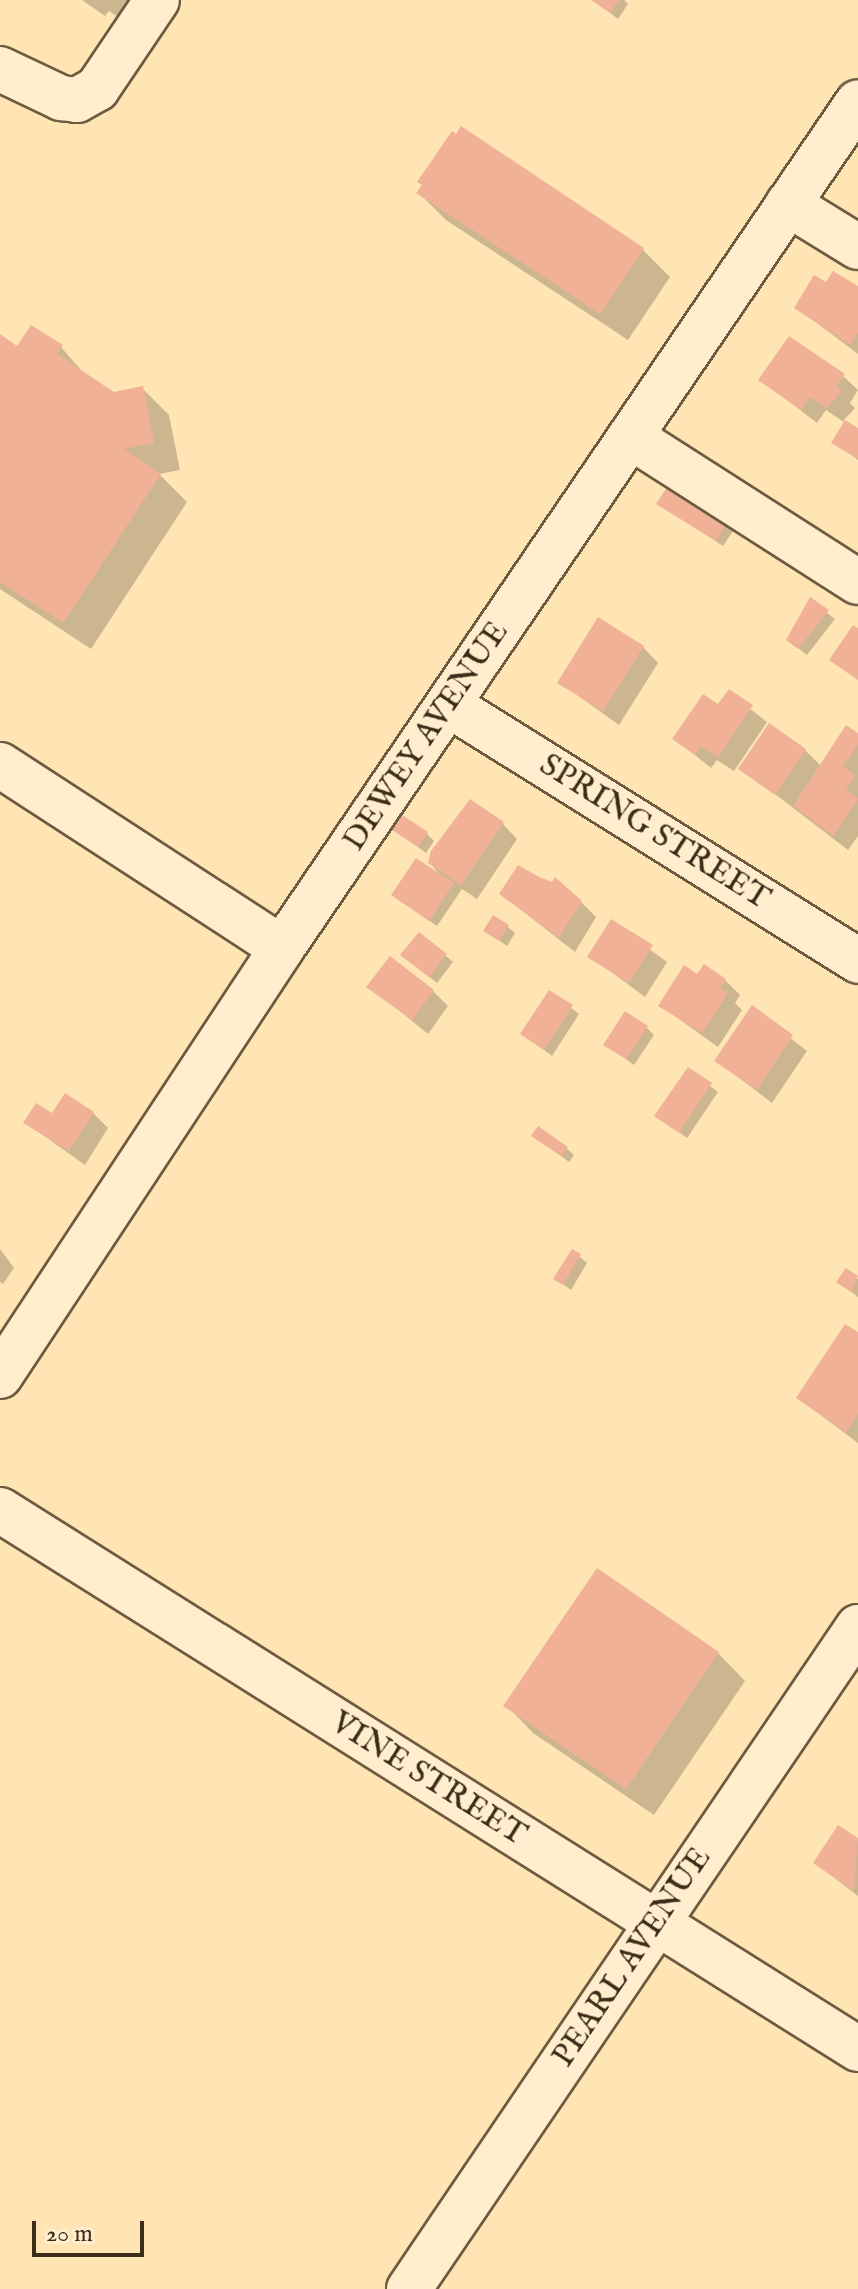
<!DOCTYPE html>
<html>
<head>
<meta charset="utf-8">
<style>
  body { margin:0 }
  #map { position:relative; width:858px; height:2289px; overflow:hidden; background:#ffe4b4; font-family:"IM FELL English",serif }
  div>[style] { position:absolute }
  .shadow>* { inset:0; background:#0003 }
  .building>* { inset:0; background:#f0b196 }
  .roads { filter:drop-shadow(2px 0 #6d5b40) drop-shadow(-2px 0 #6d5b40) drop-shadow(0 2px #6d5b40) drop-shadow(0 -2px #6d5b40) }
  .minor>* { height:44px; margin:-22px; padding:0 22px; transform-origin:22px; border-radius:22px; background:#ffedce }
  span { translate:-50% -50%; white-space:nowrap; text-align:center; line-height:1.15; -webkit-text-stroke:7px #ffedce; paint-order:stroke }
  .street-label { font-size:32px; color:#3c2d19 }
  .scale { position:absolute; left:32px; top:2221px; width:112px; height:36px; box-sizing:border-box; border:4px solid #3c2d19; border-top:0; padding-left:10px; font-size:24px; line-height:28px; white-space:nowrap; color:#3c2d19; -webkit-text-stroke:6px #ffedce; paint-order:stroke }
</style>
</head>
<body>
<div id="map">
  <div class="shadow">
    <div style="clip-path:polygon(82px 0,130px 0,118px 17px,109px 11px,105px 16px)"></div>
    <div style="clip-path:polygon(624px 0,628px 4px,618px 19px,595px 1px)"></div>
    <div style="clip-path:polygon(419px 193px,643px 250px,670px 277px,628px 340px,446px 220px)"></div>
    <div style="clip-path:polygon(827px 285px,858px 289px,858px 354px,797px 308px)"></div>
    <div style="clip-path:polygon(0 336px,18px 348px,61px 347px,87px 377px,114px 394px,142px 388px,169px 415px,180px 470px,159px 474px,187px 502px,91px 649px,0 589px)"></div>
    <div style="clip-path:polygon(843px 376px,858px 390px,850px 403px,855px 408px,843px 421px,858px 431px,858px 460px,834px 442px,845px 423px,826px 410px,817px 423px,761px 380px)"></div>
    <div style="clip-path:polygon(671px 486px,735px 528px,723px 546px,659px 504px)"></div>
    <div style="clip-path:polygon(810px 600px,835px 619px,807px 655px,788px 640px)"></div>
    <div style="clip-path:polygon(643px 647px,658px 663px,619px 725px,559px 682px)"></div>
    <div style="clip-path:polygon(729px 692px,767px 722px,734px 771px,717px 760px,711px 768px,675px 739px,719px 707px)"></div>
    <div style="clip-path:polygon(858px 736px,858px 836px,848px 850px,741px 768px,805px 750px,821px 766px)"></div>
    <div style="clip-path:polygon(502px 823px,517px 839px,477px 899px,462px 889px,437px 926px,393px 895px,442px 877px,430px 863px)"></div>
    <div style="clip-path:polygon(392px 828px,427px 834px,434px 841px,426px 853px)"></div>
    <div style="clip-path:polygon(501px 894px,581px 902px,596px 917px,575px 952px)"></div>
    <div style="clip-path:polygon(612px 922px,667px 962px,645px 997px,590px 956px)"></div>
    <div style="clip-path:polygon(507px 926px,515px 933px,507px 946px,486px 931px)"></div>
    <div style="clip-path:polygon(445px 955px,453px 962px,437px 983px,410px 962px)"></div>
    <div style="clip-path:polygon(725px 980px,740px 995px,735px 1003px,742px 1010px,718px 1047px,661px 1006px)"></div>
    <div style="clip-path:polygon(369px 986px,433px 991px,448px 1006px,428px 1034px)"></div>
    <div style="clip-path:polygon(550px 992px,579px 1014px,552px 1056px,522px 1033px)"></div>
    <div style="clip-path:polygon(752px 1008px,807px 1051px,772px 1103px,717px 1061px)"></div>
    <div style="clip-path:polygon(647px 1028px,654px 1035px,634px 1065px,605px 1044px)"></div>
    <div style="clip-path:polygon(688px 1069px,718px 1092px,687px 1138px,657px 1116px)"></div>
    <div style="clip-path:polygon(93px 1113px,108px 1128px,85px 1165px,26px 1123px)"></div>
    <div style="clip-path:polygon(534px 1136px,566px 1148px,574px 1155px,569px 1162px)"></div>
    <div style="clip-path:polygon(0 1249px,14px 1268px,3px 1284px,0 1282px)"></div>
    <div style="clip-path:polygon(573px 1251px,587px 1263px,571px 1290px,556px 1279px)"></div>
    <div style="clip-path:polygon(846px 1271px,858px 1279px,858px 1297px,839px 1282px)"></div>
    <div style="clip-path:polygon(858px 1335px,858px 1443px,798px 1398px)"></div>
    <div style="clip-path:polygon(718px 1653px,745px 1681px,654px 1815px,533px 1733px,506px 1705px)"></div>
    <div style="clip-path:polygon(839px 1828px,858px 1840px,858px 1896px,815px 1863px)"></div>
  </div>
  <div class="building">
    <div style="clip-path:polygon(591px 0,619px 0,610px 13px)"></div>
    <div style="clip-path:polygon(461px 126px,644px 248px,600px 314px,416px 193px,422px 185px,417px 182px,452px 131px,456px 134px)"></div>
    <div style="clip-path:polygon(833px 271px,858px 286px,858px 333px,850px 345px,794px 308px,814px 275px,826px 282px)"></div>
    <div style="clip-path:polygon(31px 325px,63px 345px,57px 354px,114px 392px,143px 386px,154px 443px,124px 449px,161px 474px,63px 623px,0 582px,0 334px,17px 346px)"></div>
    <div style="clip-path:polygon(789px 336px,845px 374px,836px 387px,842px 391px,827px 408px,810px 397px,801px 410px,758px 380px)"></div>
    <div style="clip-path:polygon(845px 420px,858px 428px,858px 459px,831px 443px)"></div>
    <div style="clip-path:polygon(670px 483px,729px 519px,716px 541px,656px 504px)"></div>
    <div style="clip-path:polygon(810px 597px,829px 610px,798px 649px,786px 640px)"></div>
    <div style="clip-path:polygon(598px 617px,644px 646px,603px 711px,557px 683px)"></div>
    <div style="clip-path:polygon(853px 625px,858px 628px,858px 680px,829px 660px)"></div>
    <div style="clip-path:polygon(729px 689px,753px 705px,718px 757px,701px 746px,695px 755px,672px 739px,703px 694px,718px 704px)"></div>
    <div style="clip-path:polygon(769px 723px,806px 749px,775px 795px,738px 769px)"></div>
    <div style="clip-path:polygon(846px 725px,858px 733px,858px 745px,843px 766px,856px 776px,846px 789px,858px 799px,833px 836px,793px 806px)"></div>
    <div style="clip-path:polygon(470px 799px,504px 822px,461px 885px,428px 863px,431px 851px)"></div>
    <div style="clip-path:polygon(399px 813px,428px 832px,418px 847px,389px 828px)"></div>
    <div style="clip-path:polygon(416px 858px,454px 883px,429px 921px,391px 895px)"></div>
    <div style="clip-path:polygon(518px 865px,539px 877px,552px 882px,555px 877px,582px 901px,559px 938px,499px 894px)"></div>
    <div style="clip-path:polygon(493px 915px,509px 925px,499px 941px,483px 931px)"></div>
    <div style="clip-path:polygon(611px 919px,653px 945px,629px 983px,587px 957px)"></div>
    <div style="clip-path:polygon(419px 932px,447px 954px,429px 977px,400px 955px)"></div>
    <div style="clip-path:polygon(390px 956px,434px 990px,412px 1020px,366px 987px)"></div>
    <div style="clip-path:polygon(704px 964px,726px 979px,720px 988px,728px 993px,702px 1033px,658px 1006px,684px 965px,697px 974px)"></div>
    <div style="clip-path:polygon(549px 990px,573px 1005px,544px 1050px,520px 1034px)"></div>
    <div style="clip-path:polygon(752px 1005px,793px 1035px,757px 1090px,714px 1061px)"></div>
    <div style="clip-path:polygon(625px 1011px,648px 1026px,626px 1059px,603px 1045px)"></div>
    <div style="clip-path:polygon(688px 1067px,712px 1083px,679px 1133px,654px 1116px)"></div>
    <div style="clip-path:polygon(65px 1093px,94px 1112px,69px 1151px,23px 1123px,36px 1103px,52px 1113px)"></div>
    <div style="clip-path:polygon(538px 1126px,568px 1147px,561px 1156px,531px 1136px)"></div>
    <div style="clip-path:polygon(572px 1249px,581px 1254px,563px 1285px,553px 1279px)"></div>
    <div style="clip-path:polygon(846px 1268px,858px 1276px,851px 1292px,836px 1282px)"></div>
    <div style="clip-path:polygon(845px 1324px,858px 1332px,858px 1414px,846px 1432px,796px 1398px)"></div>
    <div style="clip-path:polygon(597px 1568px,719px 1652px,626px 1789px,503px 1706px)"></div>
    <div style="clip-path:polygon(838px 1825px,858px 1838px,854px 1891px,813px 1863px)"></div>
  </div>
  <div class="roads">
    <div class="minor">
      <div style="left:0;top:69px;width:68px;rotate:25.4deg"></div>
      <div style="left:61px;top:98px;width:16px;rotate:7deg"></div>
      <div style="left:77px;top:100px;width:23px;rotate:-29deg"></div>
      <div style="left:97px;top:89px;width:107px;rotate:-56deg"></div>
      <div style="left:788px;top:204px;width:82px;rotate:31.6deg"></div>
      <div style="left:631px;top:437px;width:269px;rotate:32.6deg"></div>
      <div style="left:449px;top:705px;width:483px;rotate:32deg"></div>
      <div style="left:0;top:765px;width:336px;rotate:33deg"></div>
      <div style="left:0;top:1376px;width:513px;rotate:-56.62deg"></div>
      <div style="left:282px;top:948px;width:1023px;rotate:-55.75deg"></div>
      <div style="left:0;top:1510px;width:1013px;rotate:32.14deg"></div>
      <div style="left:409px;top:2289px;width:800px;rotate:-55.85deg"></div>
    </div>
  </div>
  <div class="street-label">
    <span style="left:427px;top:737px;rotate:-56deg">DEWEY AVENUE</span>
    <span style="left:654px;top:833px;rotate:32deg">SPRING STREET</span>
    <span style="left:428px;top:1780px;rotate:32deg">VINE STREET</span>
    <span style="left:633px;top:1958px;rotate:-56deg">PEARL AVENUE</span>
  </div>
  <div class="scale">20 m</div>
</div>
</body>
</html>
